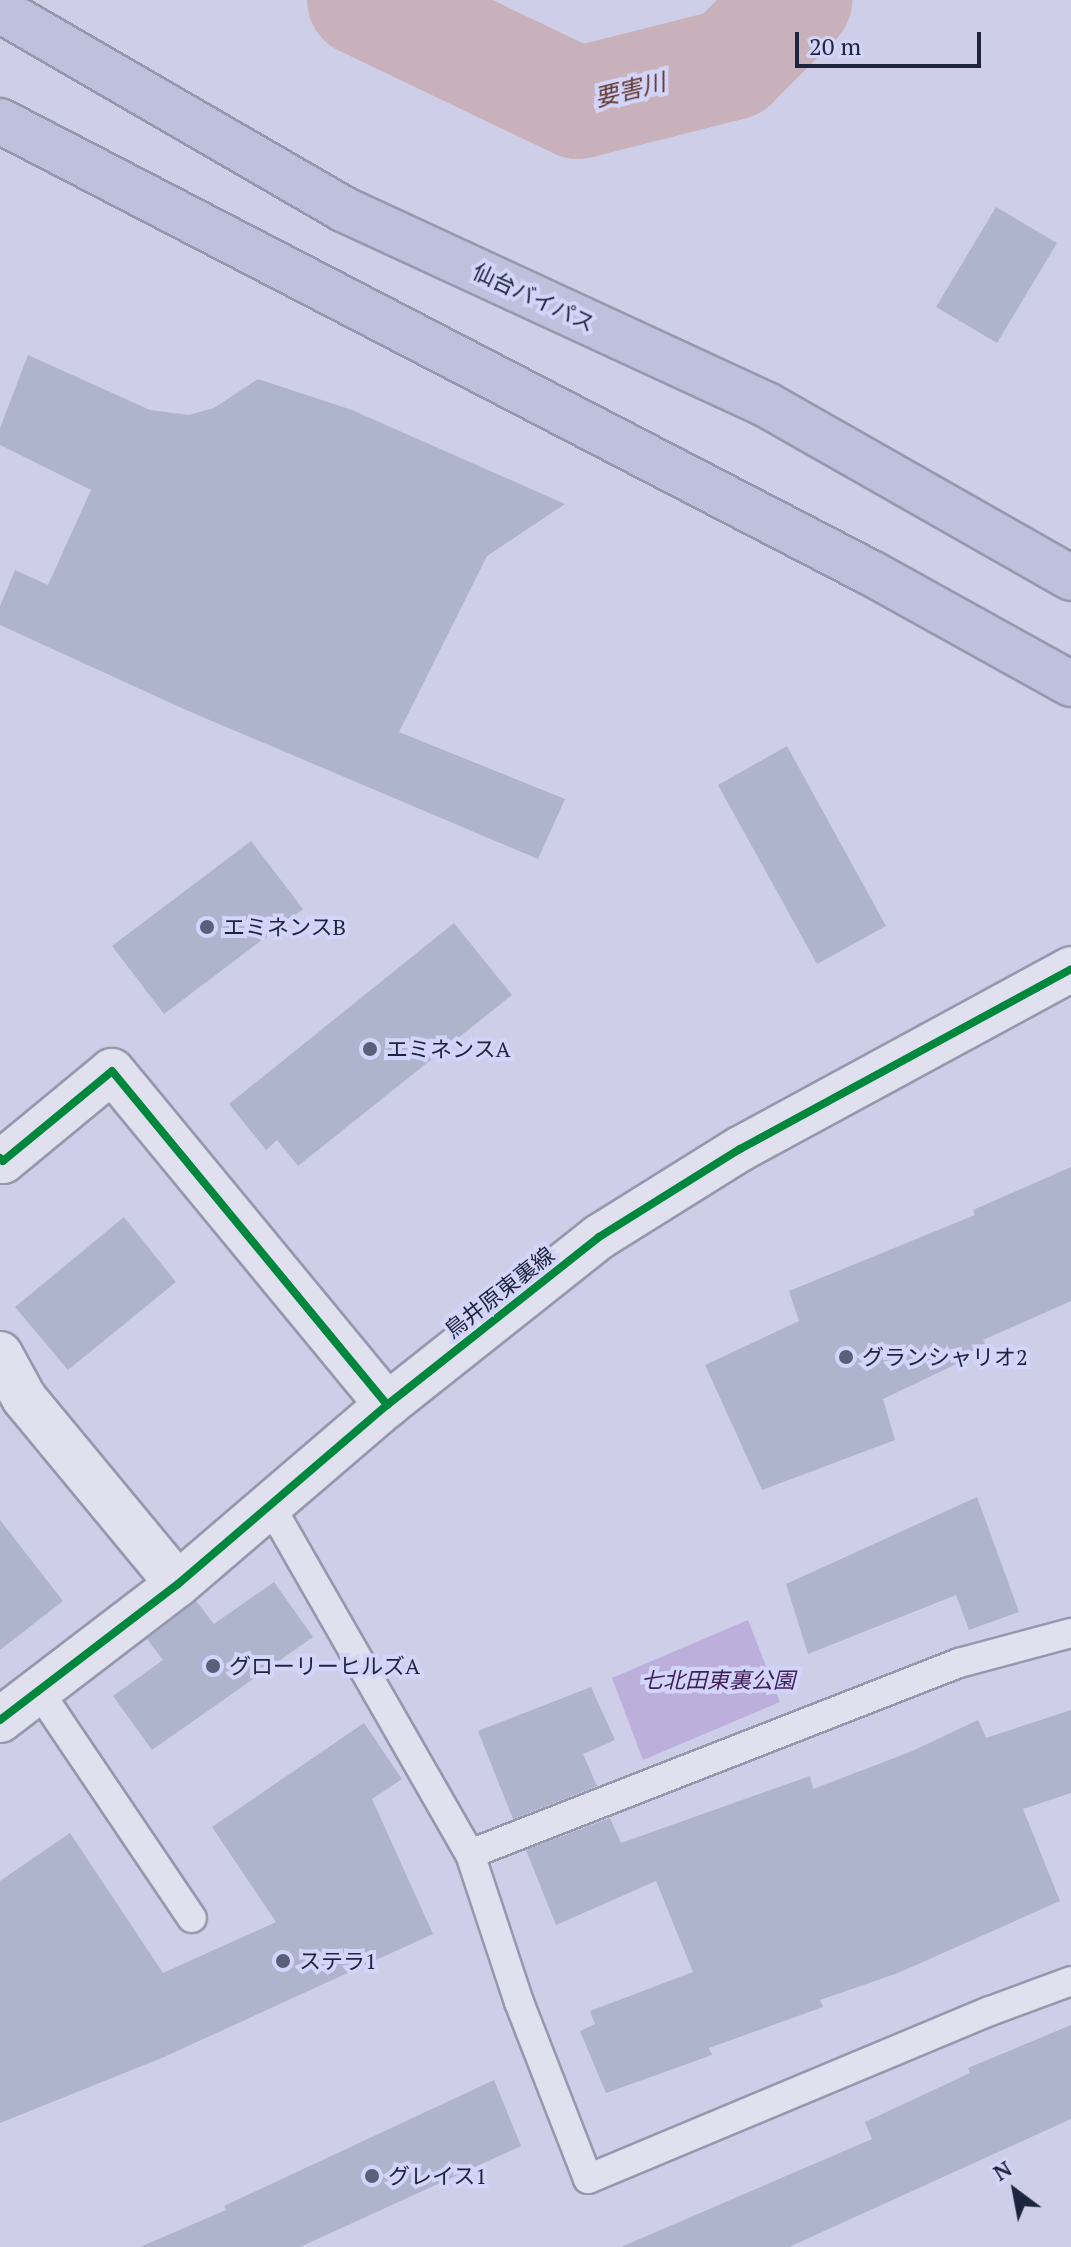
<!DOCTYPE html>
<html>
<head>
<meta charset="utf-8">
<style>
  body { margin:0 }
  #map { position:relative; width:1071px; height:2247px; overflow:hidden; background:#cecee8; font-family:"PT Serif","Noto Sans JP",serif }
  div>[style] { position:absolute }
  .green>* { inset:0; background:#bcafdc }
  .river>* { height:112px; margin:-56px; padding:0 56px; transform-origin:56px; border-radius:56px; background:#c8b1ba }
  .building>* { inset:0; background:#aeb4cc }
  .roads { filter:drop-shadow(2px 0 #9699ad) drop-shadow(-2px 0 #9699ad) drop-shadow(0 2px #9699ad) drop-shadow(0 -2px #9699ad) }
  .lane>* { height:28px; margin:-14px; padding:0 14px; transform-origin:14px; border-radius:14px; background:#e0e0ef }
  .street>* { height:44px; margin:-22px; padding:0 22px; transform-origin:22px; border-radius:22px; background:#e0e0ef }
  .highway>* { height:44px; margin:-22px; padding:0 22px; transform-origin:22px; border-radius:22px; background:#bec1db }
  .cycleway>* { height:8px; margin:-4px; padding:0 4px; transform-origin:4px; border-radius:4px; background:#00873e }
  .dots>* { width:22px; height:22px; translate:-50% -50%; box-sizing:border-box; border:4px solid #d3d4f9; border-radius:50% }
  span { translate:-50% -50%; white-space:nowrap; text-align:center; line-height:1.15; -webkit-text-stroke:8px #d3d4f9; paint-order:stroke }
  .street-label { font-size:22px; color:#1d253e }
  .poi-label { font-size:22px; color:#1d253e }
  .left { translate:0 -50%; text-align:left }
  .park-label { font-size:22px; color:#40215c; font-style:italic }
  .water-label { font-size:24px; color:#5f362a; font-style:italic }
  .north { position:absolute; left:975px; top:2151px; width:80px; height:80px; -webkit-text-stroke:6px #d3d4f9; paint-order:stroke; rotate:328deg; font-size:22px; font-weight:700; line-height:32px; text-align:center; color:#1d253e }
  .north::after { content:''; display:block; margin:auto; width:28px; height:36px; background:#1d253e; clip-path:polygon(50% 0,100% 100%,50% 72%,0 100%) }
  .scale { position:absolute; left:795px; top:32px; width:186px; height:36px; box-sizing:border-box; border:4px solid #1d253e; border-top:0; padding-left:10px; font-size:24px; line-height:28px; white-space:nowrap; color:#1d253e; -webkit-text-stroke:6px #d3d4f9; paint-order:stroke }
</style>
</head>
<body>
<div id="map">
  <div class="green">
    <div style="clip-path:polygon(748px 1620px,780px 1702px,643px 1760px,612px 1678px)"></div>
  </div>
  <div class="river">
    <div style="left:363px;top:0;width:238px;rotate:25.6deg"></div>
    <div style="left:578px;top:103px;width:159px;rotate:-14.2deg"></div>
    <div style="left:732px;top:64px;width:91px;rotate:-45deg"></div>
  </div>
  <div class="building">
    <div style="clip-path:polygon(996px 207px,1057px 243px,997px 343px,936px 307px)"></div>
    <div style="clip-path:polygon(28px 355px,150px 410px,189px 415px,214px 408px,258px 379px,352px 410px,565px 504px,487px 556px,399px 732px,565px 799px,538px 859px,186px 710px,0 625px,0 606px,15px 570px,48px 585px,91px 490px,0 445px,0 428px)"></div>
    <div style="clip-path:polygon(787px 746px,886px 926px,817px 964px,718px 785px)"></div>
    <div style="clip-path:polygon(251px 841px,303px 909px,164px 1014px,112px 946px)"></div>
    <div style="clip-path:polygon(454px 923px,512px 995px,298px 1166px,277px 1140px,266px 1150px,229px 1104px)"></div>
    <div style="clip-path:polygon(1071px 1167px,1071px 1301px,983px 1340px,988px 1349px,883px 1399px,895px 1440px,762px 1490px,705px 1365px,799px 1321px,789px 1291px,975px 1215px,973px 1210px)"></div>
    <div style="clip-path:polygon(124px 1217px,176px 1282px,68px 1370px,15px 1307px)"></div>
    <div style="clip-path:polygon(977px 1497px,1019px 1612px,969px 1630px,956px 1595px,808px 1654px,786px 1584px)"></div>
    <div style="clip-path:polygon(0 1520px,63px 1601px,0 1650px)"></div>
    <div style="clip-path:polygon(274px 1582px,313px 1637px,152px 1750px,113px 1696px,163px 1660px,147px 1639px,196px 1601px,214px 1624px)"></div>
    <div style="clip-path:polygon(591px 1687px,615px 1740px,583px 1754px,597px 1786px,513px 1819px,478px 1731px)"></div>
    <div style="clip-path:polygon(1071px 1710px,1071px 1793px,1023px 1809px,1060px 1901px,898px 1973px,820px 2000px,823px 2007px,709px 2048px,712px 2055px,606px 2093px,580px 2031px,595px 2024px,590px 2011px,693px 1972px,656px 1881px,556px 1925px,526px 1850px,610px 1818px,621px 1843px,810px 1776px,813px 1789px,910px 1752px,978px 1720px,986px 1738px)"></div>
    <div style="clip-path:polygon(364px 1723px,402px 1779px,372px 1799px,433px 1934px,164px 2057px,0 2123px,0 1881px,70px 1833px,163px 1973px,276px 1922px,212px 1827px)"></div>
    <div style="clip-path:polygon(1071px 2025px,1071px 2119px,789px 2247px,621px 2247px,872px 2139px,865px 2122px,970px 2073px,968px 2068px)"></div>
    <div style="clip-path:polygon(494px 2080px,521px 2146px,300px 2247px,140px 2247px,226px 2210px,224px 2206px)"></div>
  </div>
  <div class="roads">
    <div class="lane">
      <div style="left:271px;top:1507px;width:400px;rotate:60.2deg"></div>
      <div style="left:470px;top:1854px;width:156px;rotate:71.7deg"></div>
      <div style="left:519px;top:2002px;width:190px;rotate:68.7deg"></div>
      <div style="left:588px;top:2179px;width:436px;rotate:-22.7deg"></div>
      <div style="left:990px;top:2011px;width:86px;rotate:-20.3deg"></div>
      <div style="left:38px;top:1690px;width:275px;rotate:56deg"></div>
      <div style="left:470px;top:1854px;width:525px;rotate:-21.34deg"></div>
      <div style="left:959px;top:1663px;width:116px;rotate:-15deg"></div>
    </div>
    <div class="street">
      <div style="left:0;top:1158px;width:4px;rotate:45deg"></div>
      <div style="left:3px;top:1161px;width:141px;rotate:-39.5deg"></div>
      <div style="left:112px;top:1071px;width:433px;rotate:50.5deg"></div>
      <div style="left:0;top:1354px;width:50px;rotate:61.4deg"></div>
      <div style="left:24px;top:1398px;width:241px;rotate:50.4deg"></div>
      <div style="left:0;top:1720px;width:224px;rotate:-37.4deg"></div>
      <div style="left:178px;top:1584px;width:275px;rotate:-40.6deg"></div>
      <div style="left:387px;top:1405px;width:270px;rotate:-38.4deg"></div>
      <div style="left:599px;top:1237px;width:166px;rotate:-32deg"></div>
      <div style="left:740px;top:1149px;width:377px;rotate:-28.5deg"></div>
    </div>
    <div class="highway">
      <div style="left:0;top:10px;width:397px;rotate:30.1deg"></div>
      <div style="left:343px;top:209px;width:467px;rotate:24.8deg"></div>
      <div style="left:767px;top:405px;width:350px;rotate:29.6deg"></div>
      <div style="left:0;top:121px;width:981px;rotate:27.43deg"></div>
      <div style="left:871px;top:573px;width:229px;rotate:29deg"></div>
    </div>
  </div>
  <div class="cycleway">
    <div style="left:0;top:1158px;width:4px;rotate:45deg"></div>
    <div style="left:3px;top:1161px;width:141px;rotate:-39.5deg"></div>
    <div style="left:112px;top:1071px;width:433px;rotate:50.5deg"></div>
    <div style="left:0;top:1720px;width:224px;rotate:-37.4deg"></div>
    <div style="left:178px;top:1584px;width:275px;rotate:-40.6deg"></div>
    <div style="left:387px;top:1405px;width:270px;rotate:-38.4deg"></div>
    <div style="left:599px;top:1237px;width:166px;rotate:-32deg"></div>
    <div style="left:740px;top:1149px;width:377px;rotate:-28.5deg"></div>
  </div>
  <div class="dots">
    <div style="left:207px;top:927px;background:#5b607a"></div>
    <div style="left:370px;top:1049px;background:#5b607a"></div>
    <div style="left:846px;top:1357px;background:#5b607a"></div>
    <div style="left:213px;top:1666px;background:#5b607a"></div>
    <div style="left:283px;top:1961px;background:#5b607a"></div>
    <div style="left:372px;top:2176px;background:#5b607a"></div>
  </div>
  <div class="street-label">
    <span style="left:534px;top:297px;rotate:25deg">仙台バイパス</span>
    <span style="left:499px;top:1292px;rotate:-38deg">鳥井原東裏線</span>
  </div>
  <div class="poi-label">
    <span class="left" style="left:223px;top:927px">エミネンスB</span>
    <span class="left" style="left:386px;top:1049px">エミネンスA</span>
    <span class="left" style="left:862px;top:1357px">グランシャリオ2</span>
    <span class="left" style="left:229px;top:1666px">グローリーヒルズA</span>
    <span class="left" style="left:299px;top:1961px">ステラ1</span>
    <span class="left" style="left:388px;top:2176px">グレイス1</span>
  </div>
  <div class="park-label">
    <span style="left:718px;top:1680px">七北田東裏公園</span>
  </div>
  <div class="water-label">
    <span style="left:630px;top:90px;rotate:-14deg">要害川</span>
  </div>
  <div class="north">N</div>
  <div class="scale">20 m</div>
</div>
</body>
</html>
